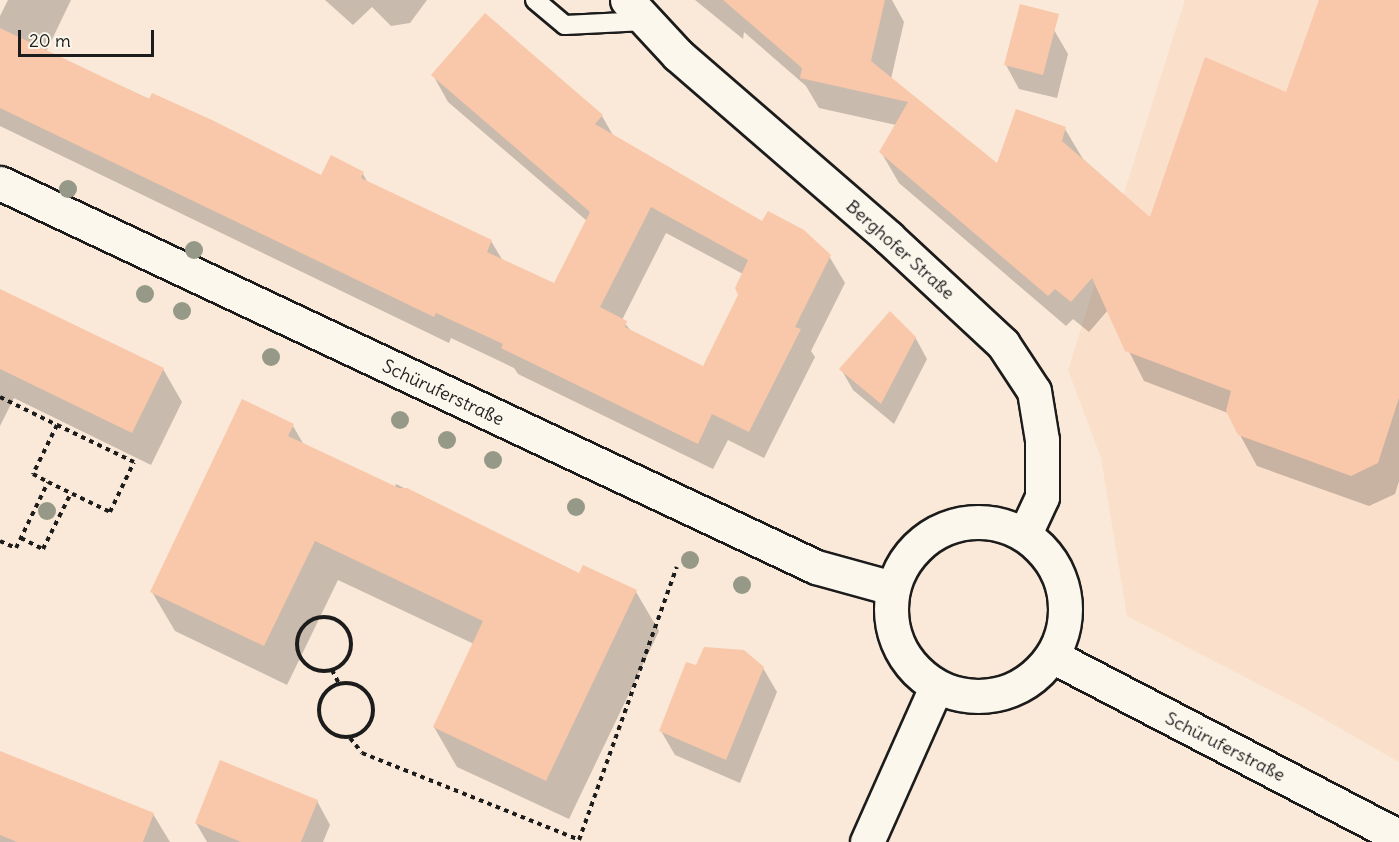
<!DOCTYPE html>
<html>
<head>
<meta charset="utf-8">
<style>
  body { margin:0 }
  #map { position:relative; width:1399px; height:842px; overflow:hidden; background:#fae9d8; font-family:Delius,sans-serif }
  div>[style] { position:absolute }
  .built>* { inset:0; background:#fadfca }
  .shadow>* { inset:0; background:#0003 }
  .building>* { inset:0; background:#f9c7a9 }
  .path>* { height:4px; margin-top:-2px; transform-origin:0; background:repeating-linear-gradient(90deg,#1c1c1c 0 4.5px,transparent 0 9px) }
  .path>.ring { margin:-2px; padding:0; box-sizing:content-box; background:none; border:4px solid #1c1c1c; border-radius:50% }
  .roads { filter:drop-shadow(2px 0 #1c1c1c) drop-shadow(-2px 0 #1c1c1c) drop-shadow(0 2px #1c1c1c) drop-shadow(0 -2px #1c1c1c) }
  .service>* { height:18px; margin:-9px; padding:0 9px; transform-origin:9px; border-radius:9px; background:#fbf7ec }
  .minor>* { height:33px; margin:-16.5px; padding:0 16.5px; transform-origin:16.5px; border-radius:16.5px; background:#fbf7ec }
  .tertiary>* { height:33px; margin:-16.5px; padding:0 16.5px; transform-origin:16.5px; border-radius:16.5px; background:#fbf7ec }
  .secondary>* { height:33px; margin:-16.5px; padding:0 16.5px; transform-origin:16.5px; border-radius:16.5px; background:#fbf7ec }
  .secondary>.ring { margin:-16.5px; padding:0; box-sizing:content-box; background:none; border:33px solid #fbf7ec; border-radius:50% }
  .trees>* { width:18px; height:18px; margin:-9px; border-radius:50%; background:#969988 }
  span { translate:-50% -50%; white-space:nowrap; text-align:center; line-height:1.15; -webkit-text-stroke:4.5px #fbf7ec; paint-order:stroke }
  .street-label { font-size:18px; color:#1c1c1c }
  .scale { position:absolute; left:18px; top:30px; width:136px; height:27px; box-sizing:border-box; border:3px solid #1c1c1c; border-top:0; padding-left:8px; font-size:18px; line-height:21px; white-space:nowrap; color:#1c1c1c; -webkit-text-stroke:4px #fbf7ec; paint-order:stroke }
</style>
</head>
<body>
<div id="map">
  <div class="built">
    <div style="clip-path:polygon(1185px 0,1399px 0,1399px 762px,1301px 706px,1127px 616px,1101px 458px,1068px 370px)"></div>
  </div>
  <div class="shadow">
    <div style="clip-path:polygon(evenodd,8px 0,71px 0,46px 52px,321px 177px,363px 174px,368px 183px,491px 241px,503px 261px,554px 285px,587px 221px,448px 102px,433px 75px,602px 116px,614px 137px,763px 223px,829px 256px,845px 283px,811px 351px,815px 357px,764px 458px,728px 440px,713px 469px,518px 374px,514px 368px,451px 338px,449px 343px,0 126px,0 16px,8px 0,666px 233px,743px 274px,739px 295px,703px 368px,632px 332px,622px 320px,666px 233px)"></div>
    <div style="clip-path:polygon(325px 0,427px 0,410px 23px,391px 26px,372px 7px,353px 25px)"></div>
    <div style="clip-path:polygon(695px 0,892px 0,904px 22px,891px 79px,997px 166px,1065px 129px,1083px 159px,1151px 219px,1287px 94px,1321px 0,1399px 0,1399px 481px,1395px 494px,1369px 506px,1257px 466px,1228px 413px,1144px 381px,1108px 310px,1089px 332px,1073px 319px,1066px 326px,899px 183px,881px 152px,896px 125px,819px 108px,806px 86px,744px 32px,743px 39px)"></div>
    <div style="clip-path:polygon(1054px 30px,1068px 54px,1057px 98px,1019px 89px,1006px 65px)"></div>
    <div style="clip-path:polygon(0 297px,163px 369px,182px 402px,151px 465px,14px 398px,0 426px)"></div>
    <div style="clip-path:polygon(915px 337px,927px 359px,894px 424px,853px 390px,841px 369px)"></div>
    <div style="clip-path:polygon(293px 426px,304px 445px,395px 487px,396px 484px,580px 575px,636px 592px,659px 631px,569px 819px,457px 767px,434px 727px,474px 644px,338px 580px,287px 685px,175px 631px,152px 592px)"></div>
    <div style="clip-path:polygon(697px 667px,763px 668px,777px 692px,740px 783px,675px 755px,661px 731px)"></div>
    <div style="clip-path:polygon(0 753px,153px 814px,170px 842px,0 842px)"></div>
    <div style="clip-path:polygon(317px 801px,330px 825px,323px 842px,207px 842px,196px 823px)"></div>
  </div>
  <div class="building">
    <div style="clip-path:polygon(723px 0,885px 0,871px 61px,997px 163px,1016px 109px,1066px 127px,1062px 141px,1150px 217px,1205px 57px,1286px 92px,1319px 0,1399px 0,1399px 398px,1378px 463px,1351px 476px,1238px 435px,1226px 411px,1231px 391px,1125px 351px,1092px 278px,1071px 302px,1055px 289px,1048px 296px,879px 152px,908px 102px,800px 78px,802px 68px)"></div>
    <div style="clip-path:polygon(1020px 4px,1059px 14px,1043px 75px,1004px 65px)"></div>
    <div style="clip-path:polygon(evenodd,485px 13px,603px 115px,595px 124px,762px 221px,768px 211px,804px 230px,831px 255px,795px 327px,801px 329px,749px 432px,712px 414px,698px 444px,501px 348px,503px 344px,436px 313px,434px 317px,0 108px,0 28px,149px 99px,152px 93px,212px 120px,321px 175px,331px 155px,364px 172px,361px 178px,492px 240px,487px 252px,554px 283px,590px 212px,431px 75px,485px 13px,651px 207px,748px 260px,735px 288px,738px 295px,703px 366px,625px 327px,627px 321px,600px 307px,651px 207px)"></div>
    <div style="clip-path:polygon(0 289px,164px 368px,132px 433px,0 369px)"></div>
    <div style="clip-path:polygon(890px 311px,916px 337px,881px 404px,839px 369px)"></div>
    <div style="clip-path:polygon(242px 399px,294px 424px,288px 436px,399px 488px,407px 488px,579px 573px,583px 565px,637px 590px,546px 781px,433px 727px,483px 621px,315px 541px,264px 646px,150px 592px)"></div>
    <div style="clip-path:polygon(704px 647px,744px 650px,764px 667px,726px 760px,659px 731px,686px 662px,696px 665px)"></div>
    <div style="clip-path:polygon(0 751px,154px 813px,143px 842px,17px 842px,0 835px)"></div>
    <div style="clip-path:polygon(220px 760px,318px 800px,301px 842px,241px 842px,195px 823px)"></div>
  </div>
  <div class="path">
    <div style="left:0;top:397px;width:64px;rotate:26.2deg"></div>
    <div style="left:21px;top:538px;width:25px;rotate:27deg"></div>
    <div style="left:43px;top:549px;width:63px;rotate:-63.4deg"></div>
    <div style="left:0;top:541px;width:17px;rotate:24deg"></div>
    <div style="left:16px;top:548px;width:73px;rotate:-64.1deg"></div>
    <div style="left:48px;top:482px;width:69px;rotate:25.8deg"></div>
    <div style="left:110px;top:512px;width:55px;rotate:-64.4deg"></div>
    <div style="left:134px;top:462px;width:85px;rotate:-154.3deg"></div>
    <div style="left:57px;top:425px;width:55px;rotate:116.1deg"></div>
    <div style="left:33px;top:474px;width:17px;rotate:28deg"></div>
    <div class="ring" style="left:297px;top:617px;width:50px;height:50px"></div>
    <div style="left:332px;top:670px;width:16px;rotate:63deg"></div>
    <div class="ring" style="left:319px;top:683px;width:50px;height:50px"></div>
    <div style="left:350px;top:738px;width:19px;rotate:51deg"></div>
    <div style="left:362px;top:753px;width:234px;rotate:21.8deg"></div>
    <div style="left:579px;top:840px;width:290px;rotate:-70.3deg"></div>
  </div>
  <div class="roads">
    <div class="service">
      <div style="left:535px;top:0;width:39px;rotate:40deg"></div>
      <div style="left:565px;top:25px;width:80px;rotate:-2.9deg"></div>
    </div>
    <div class="minor">
      <div style="left:867px;top:842px;width:170px;rotate:-66deg"></div>
    </div>
    <div class="tertiary">
      <div style="left:627px;top:0;width:75px;rotate:47.2deg"></div>
      <div style="left:678px;top:55px;width:278px;rotate:40.9deg"></div>
      <div style="left:888px;top:237px;width:157px;rotate:42.9deg"></div>
      <div style="left:1003px;top:344px;width:56px;rotate:56.6deg"></div>
      <div style="left:1034px;top:391px;width:50px;rotate:80.7deg"></div>
      <div style="left:1042px;top:440px;width:57px;rotate:90deg"></div>
      <div style="left:1042px;top:497px;width:40px;rotate:115deg"></div>
    </div>
    <div class="secondary">
      <div style="left:0;top:183px;width:902px;rotate:25.2deg"></div>
      <div style="left:816px;top:567px;width:79px;rotate:15.4deg"></div>
      <div class="ring" style="left:891px;top:522px;width:141px;height:141px"></div>
      <div style="left:1052px;top:656px;width:391px;rotate:27.5deg"></div>
    </div>
  </div>
  <div class="trees">
    <div style="left:68px;top:189px"></div>
    <div style="left:194px;top:250px"></div>
    <div style="left:145px;top:294px"></div>
    <div style="left:182px;top:311px"></div>
    <div style="left:271px;top:357px"></div>
    <div style="left:400px;top:420px"></div>
    <div style="left:447px;top:440px"></div>
    <div style="left:493px;top:460px"></div>
    <div style="left:576px;top:507px"></div>
    <div style="left:47px;top:511px"></div>
    <div style="left:690px;top:560px"></div>
    <div style="left:742px;top:585px"></div>
  </div>
  <div class="street-label">
    <span style="left:900px;top:250px;rotate:42deg">Berghofer Straße</span>
    <span style="left:443px;top:393px;rotate:25deg">Schüruferstraße</span>
    <span style="left:1225px;top:747px;rotate:27deg">Schüruferstraße</span>
  </div>
  <div class="scale">20 m</div>
</div>
</body>
</html>
